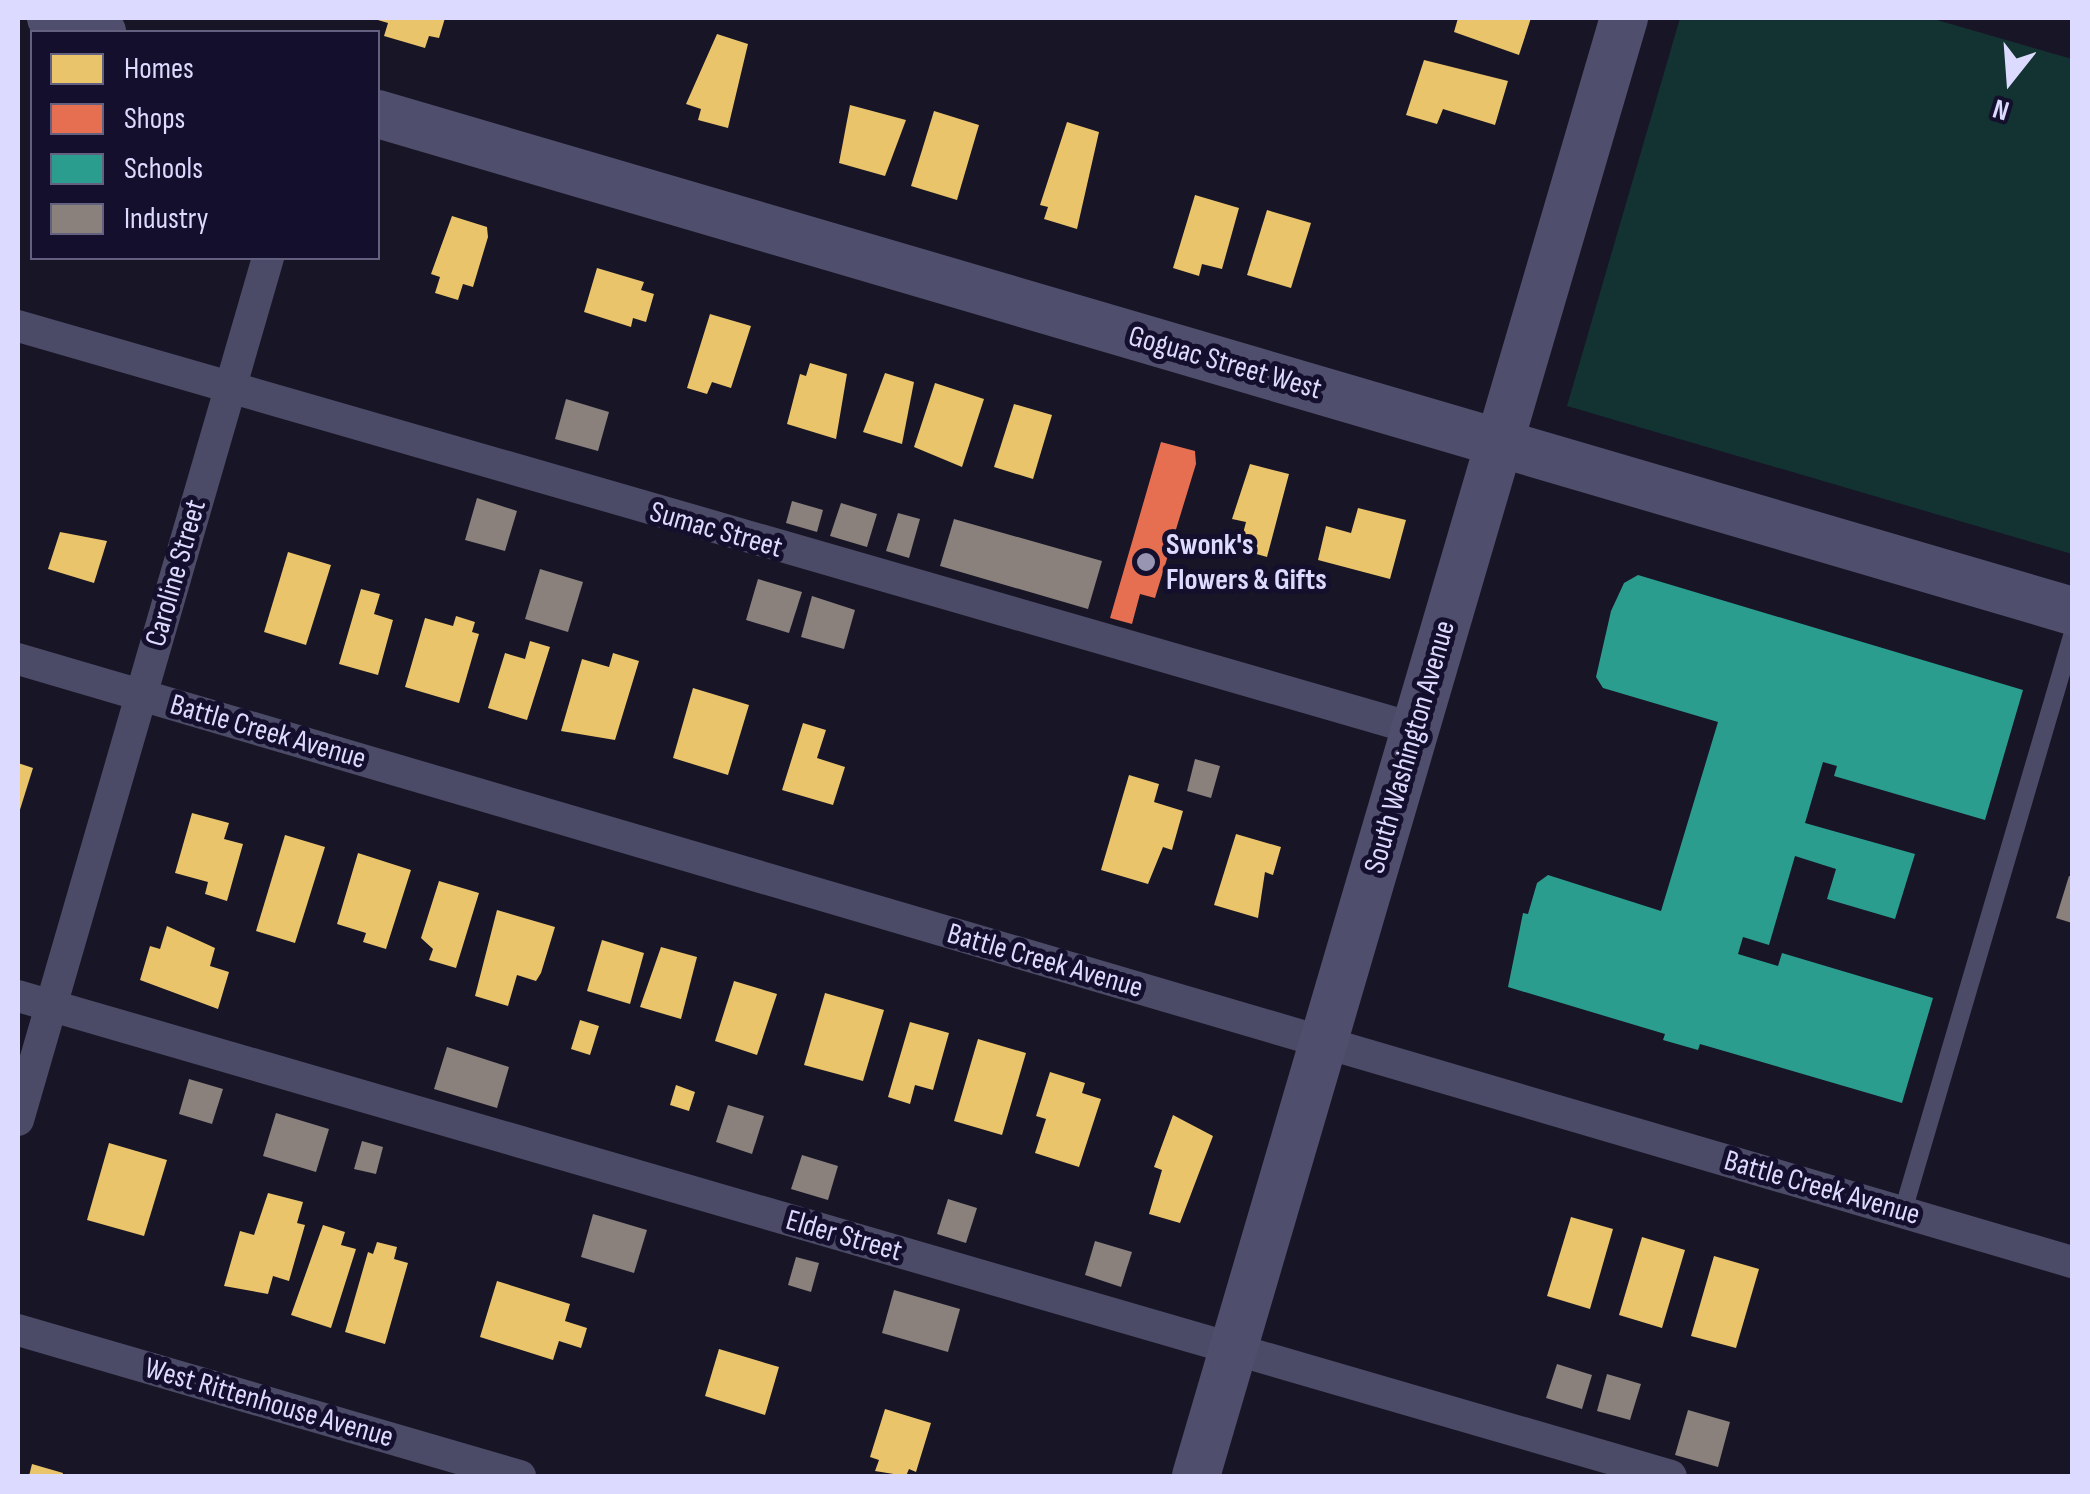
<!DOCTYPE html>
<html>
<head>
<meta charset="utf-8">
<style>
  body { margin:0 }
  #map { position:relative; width:2090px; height:1494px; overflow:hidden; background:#181526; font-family:"Sofia Sans Condensed",sans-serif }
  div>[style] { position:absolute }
  .green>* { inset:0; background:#133232 }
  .homes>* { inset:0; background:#e9c46a }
  .shops>* { inset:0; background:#e76f51 }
  .schools>* { inset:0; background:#2a9d8f }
  .industry>* { inset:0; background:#8a817c }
  .lane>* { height:18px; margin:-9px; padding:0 9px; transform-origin:9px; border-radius:9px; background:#4b4b67 }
  .street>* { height:32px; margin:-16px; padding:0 16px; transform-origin:16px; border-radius:16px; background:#4b4b67 }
  .secondary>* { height:48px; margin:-24px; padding:0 24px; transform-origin:24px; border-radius:24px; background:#4f4e6c }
  .dots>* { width:28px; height:28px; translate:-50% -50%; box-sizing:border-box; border:5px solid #130f2c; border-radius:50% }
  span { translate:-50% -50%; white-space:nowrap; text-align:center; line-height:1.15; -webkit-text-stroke:10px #130f2c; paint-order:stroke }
  .street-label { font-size:30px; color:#dddaff }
  .poi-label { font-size:30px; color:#dddaff; font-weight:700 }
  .left { translate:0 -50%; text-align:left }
  .frame { position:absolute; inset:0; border:20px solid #dddaff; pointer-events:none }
  .legend { position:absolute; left:30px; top:30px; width:350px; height:230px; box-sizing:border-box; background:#130f2c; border:2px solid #646080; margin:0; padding:12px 18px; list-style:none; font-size:30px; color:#dddaff }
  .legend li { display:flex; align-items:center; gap:20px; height:50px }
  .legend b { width:50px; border:2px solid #646080 }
  .north { position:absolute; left:1960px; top:30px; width:100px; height:100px; -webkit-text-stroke:8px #130f2c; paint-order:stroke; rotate:197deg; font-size:28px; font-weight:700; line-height:40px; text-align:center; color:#dddaff }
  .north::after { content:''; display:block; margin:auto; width:35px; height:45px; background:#dddaff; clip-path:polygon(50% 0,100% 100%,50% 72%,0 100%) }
</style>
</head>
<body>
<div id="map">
  <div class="green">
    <div style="clip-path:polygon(1680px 18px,1930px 18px,2072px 59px,2072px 554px,1567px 406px)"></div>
  </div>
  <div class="homes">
    <div style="clip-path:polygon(371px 18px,445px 18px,439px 38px,429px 36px,425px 48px,384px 36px,388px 23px)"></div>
    <div style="clip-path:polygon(1458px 18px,1531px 18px,1519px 55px,1454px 32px)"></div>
    <div style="clip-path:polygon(717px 34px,748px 44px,728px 128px,698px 120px,701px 109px,686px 104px)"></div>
    <div style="clip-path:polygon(1424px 60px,1508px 81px,1495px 125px,1443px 109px,1437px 124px,1406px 115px)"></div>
    <div style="clip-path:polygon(850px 105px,906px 120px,885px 176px,839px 163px)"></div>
    <div style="clip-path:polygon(934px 111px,979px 125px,957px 200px,911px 186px)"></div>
    <div style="clip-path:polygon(1067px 122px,1099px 132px,1077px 229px,1044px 219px,1048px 207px,1040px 205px)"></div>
    <div style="clip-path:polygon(1195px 195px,1239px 208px,1222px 269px,1202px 264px,1199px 276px,1173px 268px)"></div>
    <div style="clip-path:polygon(1267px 210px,1311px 223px,1291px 288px,1247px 275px)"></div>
    <div style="clip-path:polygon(452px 216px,487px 227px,488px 237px,473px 287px,463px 284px,458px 300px,435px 293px,440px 277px,431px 274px)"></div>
    <div style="clip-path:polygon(597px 268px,644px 282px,641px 290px,654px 294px,646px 322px,633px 318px,631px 327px,584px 312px)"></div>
    <div style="clip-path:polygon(710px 314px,751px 326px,731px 388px,712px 382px,707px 394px,687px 388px)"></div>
    <div style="clip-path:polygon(810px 363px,847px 374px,836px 439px,787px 424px,800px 374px,806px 376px)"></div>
    <div style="clip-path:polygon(885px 373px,914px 382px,902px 444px,863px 432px)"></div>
    <div style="clip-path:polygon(935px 383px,984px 399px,962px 467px,914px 447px)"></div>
    <div style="clip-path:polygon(1014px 404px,1052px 415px,1033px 479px,994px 467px)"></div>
    <div style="clip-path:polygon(1250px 464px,1289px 474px,1267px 557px,1239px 549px,1246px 522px,1232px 519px)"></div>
    <div style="clip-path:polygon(1358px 508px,1406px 520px,1390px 579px,1318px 560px,1326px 526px,1351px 533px)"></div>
    <div style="clip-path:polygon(60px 532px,107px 541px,94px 583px,48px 569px)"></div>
    <div style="clip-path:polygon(288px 552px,331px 565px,306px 645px,264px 632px)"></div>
    <div style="clip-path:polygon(361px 589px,380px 594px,374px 614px,393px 620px,378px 675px,339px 664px)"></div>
    <div style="clip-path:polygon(456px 616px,475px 622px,472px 632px,479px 634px,459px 703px,405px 687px,425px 618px,453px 626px)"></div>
    <div style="clip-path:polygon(530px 641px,550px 647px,527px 720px,488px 708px,505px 653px,525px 659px)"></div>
    <div style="clip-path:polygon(613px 653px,639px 661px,615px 740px,561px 731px,582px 659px,609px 667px)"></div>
    <div style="clip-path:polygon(693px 688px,749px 705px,728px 775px,673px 758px)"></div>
    <div style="clip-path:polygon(803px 723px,826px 730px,817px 758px,845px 767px,833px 805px,782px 790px)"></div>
    <div style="clip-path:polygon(18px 763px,33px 768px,18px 816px)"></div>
    <div style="clip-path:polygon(1129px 775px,1159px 784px,1154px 802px,1183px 811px,1172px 850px,1163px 847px,1148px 884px,1101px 870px)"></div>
    <div style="clip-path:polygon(192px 813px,229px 823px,224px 839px,243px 844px,227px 901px,205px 894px,208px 882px,175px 873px)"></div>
    <div style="clip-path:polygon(1236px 834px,1281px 847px,1273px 875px,1265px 872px,1258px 918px,1214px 905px)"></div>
    <div style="clip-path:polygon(285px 835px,325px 847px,295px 943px,256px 931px)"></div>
    <div style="clip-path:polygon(358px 853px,411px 870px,386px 949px,363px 942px,366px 933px,337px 924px)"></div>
    <div style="clip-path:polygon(439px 881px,479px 893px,456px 968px,429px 960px,433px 949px,421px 938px)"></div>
    <div style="clip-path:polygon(497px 910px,555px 927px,541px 973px,536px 981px,517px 975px,508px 1006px,475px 996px)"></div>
    <div style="clip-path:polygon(167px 926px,215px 948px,210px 966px,229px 972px,218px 1009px,140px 980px,150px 946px,160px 949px)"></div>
    <div style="clip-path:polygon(602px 940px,644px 953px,630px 1004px,587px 991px)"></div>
    <div style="clip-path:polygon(661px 947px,697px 957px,681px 1019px,640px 1007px)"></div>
    <div style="clip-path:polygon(734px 981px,777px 994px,757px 1055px,715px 1041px)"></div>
    <div style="clip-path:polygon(825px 993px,884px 1010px,863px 1081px,804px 1065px)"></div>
    <div style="clip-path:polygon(580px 1020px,599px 1026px,590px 1055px,571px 1049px)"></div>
    <div style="clip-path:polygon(910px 1022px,949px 1033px,933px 1090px,915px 1085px,910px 1104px,888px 1097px)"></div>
    <div style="clip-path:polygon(978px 1039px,1026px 1053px,1002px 1135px,954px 1121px)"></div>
    <div style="clip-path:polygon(1050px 1072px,1085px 1083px,1082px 1093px,1101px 1099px,1079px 1167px,1035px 1153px,1046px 1119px,1036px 1116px)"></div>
    <div style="clip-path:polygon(676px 1085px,695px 1092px,689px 1111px,670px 1105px)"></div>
    <div style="clip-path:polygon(1173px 1115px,1213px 1136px,1180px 1223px,1149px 1214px,1162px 1170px,1154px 1167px)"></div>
    <div style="clip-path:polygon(109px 1143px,167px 1160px,144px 1236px,87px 1220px)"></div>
    <div style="clip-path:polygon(268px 1193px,303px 1202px,297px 1223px,305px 1225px,289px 1281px,273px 1276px,268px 1294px,224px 1286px,240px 1231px,254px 1235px)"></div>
    <div style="clip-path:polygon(1571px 1217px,1613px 1229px,1590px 1309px,1547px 1296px)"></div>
    <div style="clip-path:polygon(323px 1225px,345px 1232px,341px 1245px,356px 1249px,331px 1328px,291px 1315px)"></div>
    <div style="clip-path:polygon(1642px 1237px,1685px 1250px,1662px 1328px,1619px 1315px)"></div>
    <div style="clip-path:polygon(377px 1242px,397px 1247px,394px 1259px,408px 1263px,385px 1344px,345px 1332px,368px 1252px,373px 1254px)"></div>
    <div style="clip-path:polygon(1714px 1256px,1759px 1269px,1736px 1348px,1691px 1336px)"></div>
    <div style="clip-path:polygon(497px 1281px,570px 1304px,565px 1321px,587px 1328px,581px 1348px,559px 1341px,553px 1360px,480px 1337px)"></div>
    <div style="clip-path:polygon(719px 1349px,779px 1367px,765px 1415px,705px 1396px)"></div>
    <div style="clip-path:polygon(885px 1409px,931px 1423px,916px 1472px,909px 1469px,906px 1476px,875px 1471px,879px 1460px,870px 1457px)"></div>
    <div style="clip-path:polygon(32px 1464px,63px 1473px,62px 1476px,29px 1476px)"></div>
  </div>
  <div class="shops">
    <div style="clip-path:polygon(1161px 442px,1195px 451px,1196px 464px,1155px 598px,1140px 594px,1132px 624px,1110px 618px)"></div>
  </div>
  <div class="schools">
    <div style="clip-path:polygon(1638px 575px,2023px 690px,1985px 820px,1834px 776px,1837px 766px,1823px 762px,1805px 823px,1915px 854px,1895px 919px,1827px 899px,1836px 869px,1795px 856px,1769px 945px,1743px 937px,1738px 954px,1778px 966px,1782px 953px,1933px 998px,1902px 1103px,1700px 1044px,1698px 1050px,1663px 1040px,1665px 1034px,1508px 987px,1523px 913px,1528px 914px,1537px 883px,1548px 875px,1661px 911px,1718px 722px,1603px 688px,1596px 677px,1611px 611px,1624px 583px)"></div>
  </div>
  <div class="industry">
    <div style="clip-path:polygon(566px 399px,609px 412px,598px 451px,555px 439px)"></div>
    <div style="clip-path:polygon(477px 498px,517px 511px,505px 551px,465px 540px)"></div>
    <div style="clip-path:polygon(792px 501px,823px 510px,817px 532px,786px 523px)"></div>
    <div style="clip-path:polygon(841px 503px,877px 514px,867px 547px,830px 536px)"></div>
    <div style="clip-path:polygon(898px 513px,920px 519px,909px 558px,886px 551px)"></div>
    <div style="clip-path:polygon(954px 519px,1102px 561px,1088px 609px,940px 566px)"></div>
    <div style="clip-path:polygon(540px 569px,583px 582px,568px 632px,525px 619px)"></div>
    <div style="clip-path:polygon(758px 579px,802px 592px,789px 633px,746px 620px)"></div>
    <div style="clip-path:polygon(812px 596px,855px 610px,844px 649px,801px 637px)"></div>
    <div style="clip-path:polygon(1195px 759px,1220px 766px,1211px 798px,1187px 791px)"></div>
    <div style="clip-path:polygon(2069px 876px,2072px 877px,2072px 923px,2056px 918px)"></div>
    <div style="clip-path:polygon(447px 1047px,509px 1067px,497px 1108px,434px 1089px)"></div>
    <div style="clip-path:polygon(189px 1079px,223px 1089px,212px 1124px,179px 1114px)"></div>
    <div style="clip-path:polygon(728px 1105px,764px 1116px,752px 1154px,716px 1142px)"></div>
    <div style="clip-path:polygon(276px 1113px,329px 1129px,316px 1172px,263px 1156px)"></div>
    <div style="clip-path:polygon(362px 1141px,383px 1147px,376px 1174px,354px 1169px)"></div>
    <div style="clip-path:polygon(802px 1155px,838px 1166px,828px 1200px,791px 1189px)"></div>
    <div style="clip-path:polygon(948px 1199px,977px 1208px,966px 1243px,937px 1234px)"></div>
    <div style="clip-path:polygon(593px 1214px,647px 1230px,634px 1273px,581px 1257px)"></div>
    <div style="clip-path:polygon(1095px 1241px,1132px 1252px,1121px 1287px,1085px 1275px)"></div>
    <div style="clip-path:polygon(796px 1257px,819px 1263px,811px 1292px,788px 1285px)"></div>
    <div style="clip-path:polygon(894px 1290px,960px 1309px,948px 1352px,882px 1333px)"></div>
    <div style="clip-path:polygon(1557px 1364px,1592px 1375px,1582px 1409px,1546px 1398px)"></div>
    <div style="clip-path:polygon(1607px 1374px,1641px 1384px,1630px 1420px,1597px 1411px)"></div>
    <div style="clip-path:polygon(1688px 1410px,1730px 1422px,1718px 1467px,1675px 1455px)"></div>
  </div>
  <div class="lane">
    <div style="left:1903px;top:1211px;width:599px;rotate:-73.62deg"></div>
  </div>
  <div class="street">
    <div style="left:18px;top:326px;width:1455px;rotate:16.08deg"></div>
    <div style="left:18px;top:659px;width:2141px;rotate:16.36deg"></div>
    <div style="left:18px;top:996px;width:1721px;rotate:16.19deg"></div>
    <div style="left:18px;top:1120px;width:898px;rotate:-73.83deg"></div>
    <div style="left:18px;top:1330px;width:523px;rotate:16.22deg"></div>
  </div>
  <div class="secondary">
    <div style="left:51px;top:18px;width:53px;rotate:15.4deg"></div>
    <div style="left:378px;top:114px;width:1765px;rotate:16.35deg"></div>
    <div style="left:1196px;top:1476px;width:1520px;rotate:-73.64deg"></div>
  </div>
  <div class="dots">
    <div style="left:1146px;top:562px;background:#9895b3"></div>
  </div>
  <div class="street-label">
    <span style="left:1225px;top:363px;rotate:16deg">Goguac Street West</span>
    <span style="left:716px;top:530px;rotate:16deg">Sumac Street</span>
    <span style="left:176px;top:573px;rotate:-74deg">Caroline Street</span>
    <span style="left:268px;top:732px;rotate:16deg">Battle Creek Avenue</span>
    <span style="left:1410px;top:747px;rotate:-74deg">South Washington Avenue</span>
    <span style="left:1045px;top:961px;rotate:16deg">Battle Creek Avenue</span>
    <span style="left:1822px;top:1188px;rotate:16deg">Battle Creek Avenue</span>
    <span style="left:844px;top:1236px;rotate:16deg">Elder Street</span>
    <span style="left:269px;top:1403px;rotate:16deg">West Rittenhouse Avenue</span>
  </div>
  <div class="poi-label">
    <span class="left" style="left:1166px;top:562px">Swonk's<br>Flowers &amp; Gifts</span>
  </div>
  <div class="frame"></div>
  <ul class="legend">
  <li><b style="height:28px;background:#e9c46a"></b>Homes</li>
  <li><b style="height:28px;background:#e76f51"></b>Shops</li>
  <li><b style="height:28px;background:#2a9d8f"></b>Schools</li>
  <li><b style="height:28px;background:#8a817c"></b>Industry</li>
  </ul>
  <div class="north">N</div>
</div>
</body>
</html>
